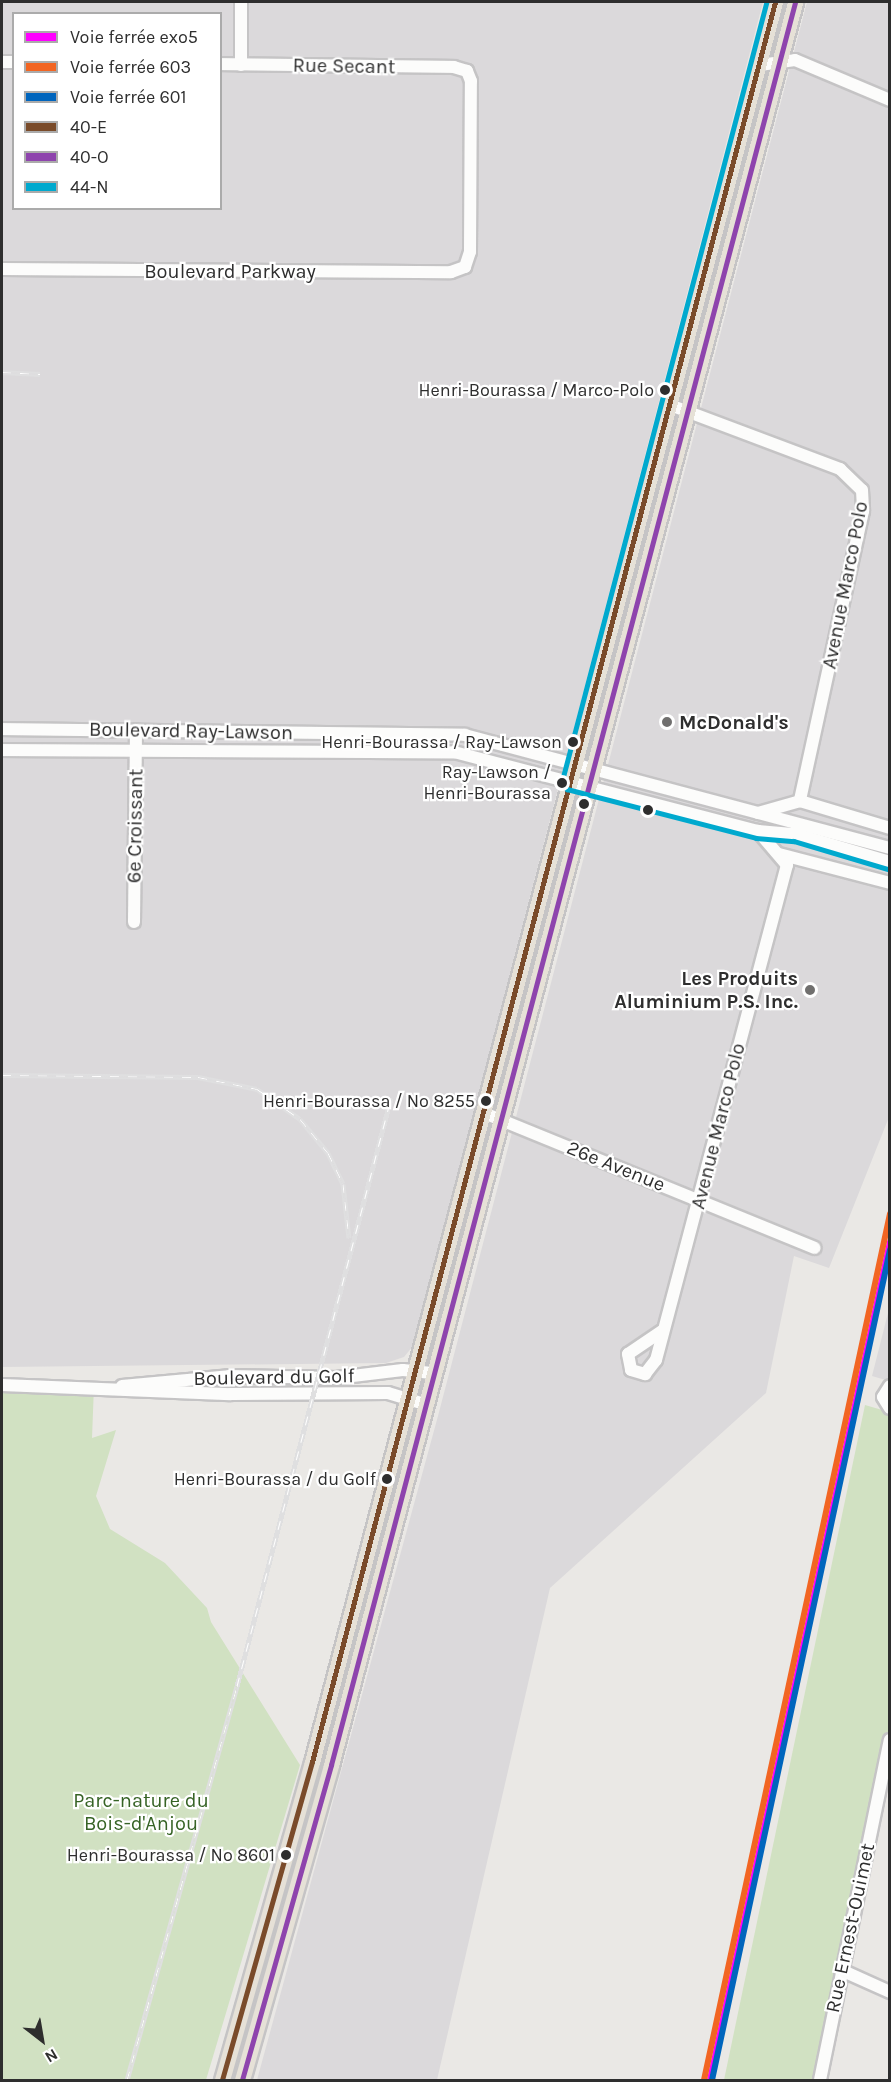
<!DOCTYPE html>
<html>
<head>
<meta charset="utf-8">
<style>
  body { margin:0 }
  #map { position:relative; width:891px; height:2082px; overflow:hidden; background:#eae8e5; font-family:Karla,sans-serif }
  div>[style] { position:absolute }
  .industrial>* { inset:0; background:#dbd9db }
  .green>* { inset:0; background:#d1e1c2 }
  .roads { filter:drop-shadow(2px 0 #c5c4c5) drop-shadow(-2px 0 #c5c4c5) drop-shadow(0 2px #c5c4c5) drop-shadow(0 -2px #c5c4c5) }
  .minor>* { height:12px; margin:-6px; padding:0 6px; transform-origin:6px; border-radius:6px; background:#fcfcfb }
  .major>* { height:15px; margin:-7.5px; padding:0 7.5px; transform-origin:7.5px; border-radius:7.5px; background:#e6e1d7 }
  .rail>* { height:5px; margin-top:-2.5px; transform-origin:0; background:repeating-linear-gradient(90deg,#fff 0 9px,#dfdfe0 0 18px); box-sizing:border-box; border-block:2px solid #dfdfe0 }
  .bus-1>* { height:4.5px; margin:-2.25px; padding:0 2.25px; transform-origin:2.25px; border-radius:2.25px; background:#7a4b2a }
  .bus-2>* { height:4.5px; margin:-2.25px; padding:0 2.25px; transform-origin:2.25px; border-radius:2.25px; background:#8e44ad }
  .bus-3>* { height:4.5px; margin:-2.25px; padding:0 2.25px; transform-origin:2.25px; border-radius:2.25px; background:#00a9ce }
  .rail-1>* { height:6px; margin:-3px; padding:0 3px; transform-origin:3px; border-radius:3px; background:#f0f }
  .rail-2>* { height:6px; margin:-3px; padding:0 3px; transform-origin:3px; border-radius:3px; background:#f26522 }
  .rail-3>* { height:6px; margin:-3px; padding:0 3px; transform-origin:3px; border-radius:3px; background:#0065bd }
  .dots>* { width:16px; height:16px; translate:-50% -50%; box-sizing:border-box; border:3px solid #fff; border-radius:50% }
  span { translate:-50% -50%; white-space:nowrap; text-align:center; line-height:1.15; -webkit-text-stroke:4.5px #fff; paint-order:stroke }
  .bus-label { font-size:18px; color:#2e2e2e }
  .right { translate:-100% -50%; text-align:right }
  .street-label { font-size:20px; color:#2e2e2e }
  .poi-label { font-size:20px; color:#2e2e2e; font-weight:700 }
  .left { translate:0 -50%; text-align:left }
  .park-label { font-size:20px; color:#366325 }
  .frame { position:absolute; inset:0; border:3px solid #2e2e2e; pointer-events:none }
  .legend { position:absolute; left:12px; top:12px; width:210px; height:198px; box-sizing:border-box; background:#fff; border:2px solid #ababab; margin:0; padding:8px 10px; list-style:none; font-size:18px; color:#2e2e2e }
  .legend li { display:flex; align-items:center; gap:12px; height:30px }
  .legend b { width:30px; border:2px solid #ababab }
  .north { position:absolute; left:12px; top:2010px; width:60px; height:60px; -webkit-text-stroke:4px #fff; paint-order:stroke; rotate:149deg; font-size:16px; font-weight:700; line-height:24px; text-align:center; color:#2e2e2e }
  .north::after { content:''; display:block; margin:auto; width:21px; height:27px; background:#2e2e2e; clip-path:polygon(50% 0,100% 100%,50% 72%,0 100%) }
</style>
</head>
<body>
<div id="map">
  <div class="industrial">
    <div style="clip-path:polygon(evenodd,2px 2px,763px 2px,413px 1346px,404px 1357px,386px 1363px,2px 1367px,2px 2px,14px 14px,220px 14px,220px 208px,14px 208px,14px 14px)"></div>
    <div style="clip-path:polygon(807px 2px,889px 2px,889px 1117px,829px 1268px,794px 1256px,766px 1393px,550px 1588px,437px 2080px,257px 2080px,438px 1416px)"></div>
    <div style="clip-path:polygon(889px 1309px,889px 1381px,872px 1376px)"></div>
  </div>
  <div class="green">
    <div style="clip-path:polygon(2px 1386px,94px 1386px,92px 1438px,116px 1430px,96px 1496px,110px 1529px,165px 1563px,207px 1608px,211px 1622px,300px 1765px,206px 2080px,2px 2080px)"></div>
    <div style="clip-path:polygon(865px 1405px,889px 1412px,889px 1738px,817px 2080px,724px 2080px)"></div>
  </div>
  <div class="roads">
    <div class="minor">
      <div style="left:2px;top:62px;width:12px"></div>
      <div style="left:241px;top:65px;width:63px;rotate:-90deg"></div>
      <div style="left:760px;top:65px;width:35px;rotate:-8deg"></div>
      <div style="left:795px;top:60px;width:103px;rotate:22.8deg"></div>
      <div style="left:2px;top:269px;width:449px;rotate:0.4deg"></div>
      <div style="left:451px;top:272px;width:15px;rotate:-20deg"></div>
      <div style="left:465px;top:267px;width:16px;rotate:-72deg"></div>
      <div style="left:470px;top:252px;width:171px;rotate:-89.7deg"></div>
      <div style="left:471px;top:81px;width:11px;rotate:-112deg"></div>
      <div style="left:467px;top:71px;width:14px;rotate:-163deg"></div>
      <div style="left:454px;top:67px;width:234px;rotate:-179.3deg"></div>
      <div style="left:670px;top:405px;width:182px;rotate:20.6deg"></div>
      <div style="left:840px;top:469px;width:30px;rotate:44deg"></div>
      <div style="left:862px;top:490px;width:21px;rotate:87deg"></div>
      <div style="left:863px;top:511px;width:297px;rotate:102.3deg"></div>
      <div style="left:2px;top:729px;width:463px;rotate:0.7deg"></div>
      <div style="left:465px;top:735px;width:440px;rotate:14.9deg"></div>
      <div style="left:2px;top:750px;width:452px;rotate:0.3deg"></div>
      <div style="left:454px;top:752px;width:314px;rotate:14.6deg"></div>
      <div style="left:758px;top:831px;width:37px;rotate:5deg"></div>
      <div style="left:795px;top:834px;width:99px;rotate:16.4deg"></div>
      <div style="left:758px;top:813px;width:44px;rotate:-15.9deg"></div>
      <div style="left:800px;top:801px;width:94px;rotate:16.7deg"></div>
      <div style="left:779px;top:854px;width:115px;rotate:14.6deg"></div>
      <div style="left:134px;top:922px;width:192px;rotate:-89.4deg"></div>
      <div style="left:484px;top:1113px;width:357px;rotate:22.2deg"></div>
      <div style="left:662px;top:1331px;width:41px;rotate:145.9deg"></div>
      <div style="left:628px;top:1354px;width:16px;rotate:79deg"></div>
      <div style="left:631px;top:1370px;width:15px;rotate:16deg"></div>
      <div style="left:645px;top:1374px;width:18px;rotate:-52deg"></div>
      <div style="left:656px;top:1360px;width:512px;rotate:-75.18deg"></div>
      <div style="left:787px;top:865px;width:45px;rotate:-130.5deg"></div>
      <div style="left:2px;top:1385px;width:229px;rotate:2.3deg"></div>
      <div style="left:231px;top:1394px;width:157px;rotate:-0.4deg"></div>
      <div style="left:388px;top:1393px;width:38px;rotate:17deg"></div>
      <div style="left:122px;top:1386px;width:107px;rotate:-5.3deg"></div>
      <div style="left:229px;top:1376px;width:107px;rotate:1.1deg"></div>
      <div style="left:336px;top:1378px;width:67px;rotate:-6.8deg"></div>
      <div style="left:403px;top:1370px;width:31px;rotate:6deg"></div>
      <div style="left:890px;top:1386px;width:13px;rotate:122deg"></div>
      <div style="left:883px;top:1397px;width:13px;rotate:58deg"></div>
      <div style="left:841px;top:1970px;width:54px;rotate:24.2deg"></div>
      <div style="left:820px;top:2080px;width:347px;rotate:-78.4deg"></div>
    </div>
    <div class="major">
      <div style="left:222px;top:2080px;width:330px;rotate:-74.2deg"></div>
      <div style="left:312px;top:1762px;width:1820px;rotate:-75.26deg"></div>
      <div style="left:242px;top:2080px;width:327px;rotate:-74.2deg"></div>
      <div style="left:331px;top:1765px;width:1823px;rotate:-75.25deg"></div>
    </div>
  </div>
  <div class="rail">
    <div style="left:2px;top:372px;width:38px;rotate:3deg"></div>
    <div style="left:2px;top:1075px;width:196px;rotate:0.6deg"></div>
    <div style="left:198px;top:1077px;width:60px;rotate:11.5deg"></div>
    <div style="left:257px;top:1089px;width:52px;rotate:34.9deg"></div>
    <div style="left:300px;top:1119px;width:44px;rotate:50.5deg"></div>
    <div style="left:328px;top:1153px;width:34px;rotate:64deg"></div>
    <div style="left:343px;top:1184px;width:54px;rotate:83.7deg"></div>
    <div style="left:127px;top:2080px;width:409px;rotate:-74.4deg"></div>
    <div style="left:237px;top:1686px;width:608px;rotate:-75.32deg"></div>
  </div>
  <div class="bus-1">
    <div style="left:222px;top:2080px;width:330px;rotate:-74.2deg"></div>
    <div style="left:312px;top:1762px;width:1820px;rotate:-75.26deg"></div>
  </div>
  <div class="bus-2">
    <div style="left:242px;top:2080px;width:327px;rotate:-74.2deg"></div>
    <div style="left:331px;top:1765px;width:1823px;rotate:-75.25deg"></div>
  </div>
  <div class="bus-3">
    <div style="left:767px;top:2px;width:807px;rotate:104.71deg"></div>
    <div style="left:562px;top:783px;width:8px;rotate:50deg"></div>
    <div style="left:567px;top:789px;width:195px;rotate:14.5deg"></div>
    <div style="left:756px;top:838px;width:38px;rotate:5deg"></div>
    <div style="left:794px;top:841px;width:98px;rotate:16.6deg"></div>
  </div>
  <div class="rail-1">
    <div style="left:710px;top:2080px;width:857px;rotate:-77.88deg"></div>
  </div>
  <div class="rail-2">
    <div style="left:704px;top:2080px;width:886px;rotate:-77.88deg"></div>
  </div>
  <div class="rail-3">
    <div style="left:712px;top:2080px;width:849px;rotate:-77.9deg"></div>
  </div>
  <div class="dots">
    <div style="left:665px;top:390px;background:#2e2e2e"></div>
    <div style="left:667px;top:722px;background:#706f6e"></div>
    <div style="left:573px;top:742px;background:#2e2e2e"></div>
    <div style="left:562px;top:783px;background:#2e2e2e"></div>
    <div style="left:584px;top:804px;background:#2e2e2e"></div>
    <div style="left:648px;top:810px;background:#2e2e2e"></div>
    <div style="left:810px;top:990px;background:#706f6e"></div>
    <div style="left:486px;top:1101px;background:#2e2e2e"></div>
    <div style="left:387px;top:1479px;background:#2e2e2e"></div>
    <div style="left:286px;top:1855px;background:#2e2e2e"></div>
  </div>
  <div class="bus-label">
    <span class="right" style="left:654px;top:390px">Henri-Bourassa / Marco-Polo</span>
    <span class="right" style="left:562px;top:742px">Henri-Bourassa / Ray-Lawson</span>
    <span class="right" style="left:551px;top:783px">Ray-Lawson /<br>Henri-Bourassa</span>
    <span class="right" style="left:475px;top:1101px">Henri-Bourassa / No 8255</span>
    <span class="right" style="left:376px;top:1479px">Henri-Bourassa / du Golf</span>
    <span class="right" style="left:275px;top:1855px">Henri-Bourassa / No 8601</span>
  </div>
  <div class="street-label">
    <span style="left:344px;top:66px;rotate:1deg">Rue Secant</span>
    <span style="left:230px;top:271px">Boulevard Parkway</span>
    <span style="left:845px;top:585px;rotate:-79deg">Avenue Marco Polo</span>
    <span style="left:191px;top:731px;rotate:1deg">Boulevard Ray-Lawson</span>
    <span style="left:135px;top:826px;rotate:-89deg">6e Croissant</span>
    <span style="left:718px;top:1126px;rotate:-76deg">Avenue Marco Polo</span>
    <span style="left:616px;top:1166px;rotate:22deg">26e Avenue</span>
    <span style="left:274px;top:1377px;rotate:-1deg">Boulevard du Golf</span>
    <span style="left:850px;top:1928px;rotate:-78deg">Rue Ernest-Ouimet</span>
  </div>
  <div class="poi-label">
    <span class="left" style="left:679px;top:722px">McDonald's</span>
    <span class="right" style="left:798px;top:990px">Les Produits<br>Aluminium P.S. Inc.</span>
  </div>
  <div class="park-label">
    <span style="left:141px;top:1812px">Parc-nature du<br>Bois-d'Anjou</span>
  </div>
  <div class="frame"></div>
  <ul class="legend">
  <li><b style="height:8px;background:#f0f"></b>Voie ferrée exo5</li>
  <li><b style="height:8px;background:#f26522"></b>Voie ferrée 603</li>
  <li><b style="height:8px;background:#0065bd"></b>Voie ferrée 601</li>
  <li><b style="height:8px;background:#7a4b2a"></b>40-E</li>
  <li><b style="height:8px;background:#8e44ad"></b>40-O</li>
  <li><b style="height:8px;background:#00a9ce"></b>44-N</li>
  </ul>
  <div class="north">N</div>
</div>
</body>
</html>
